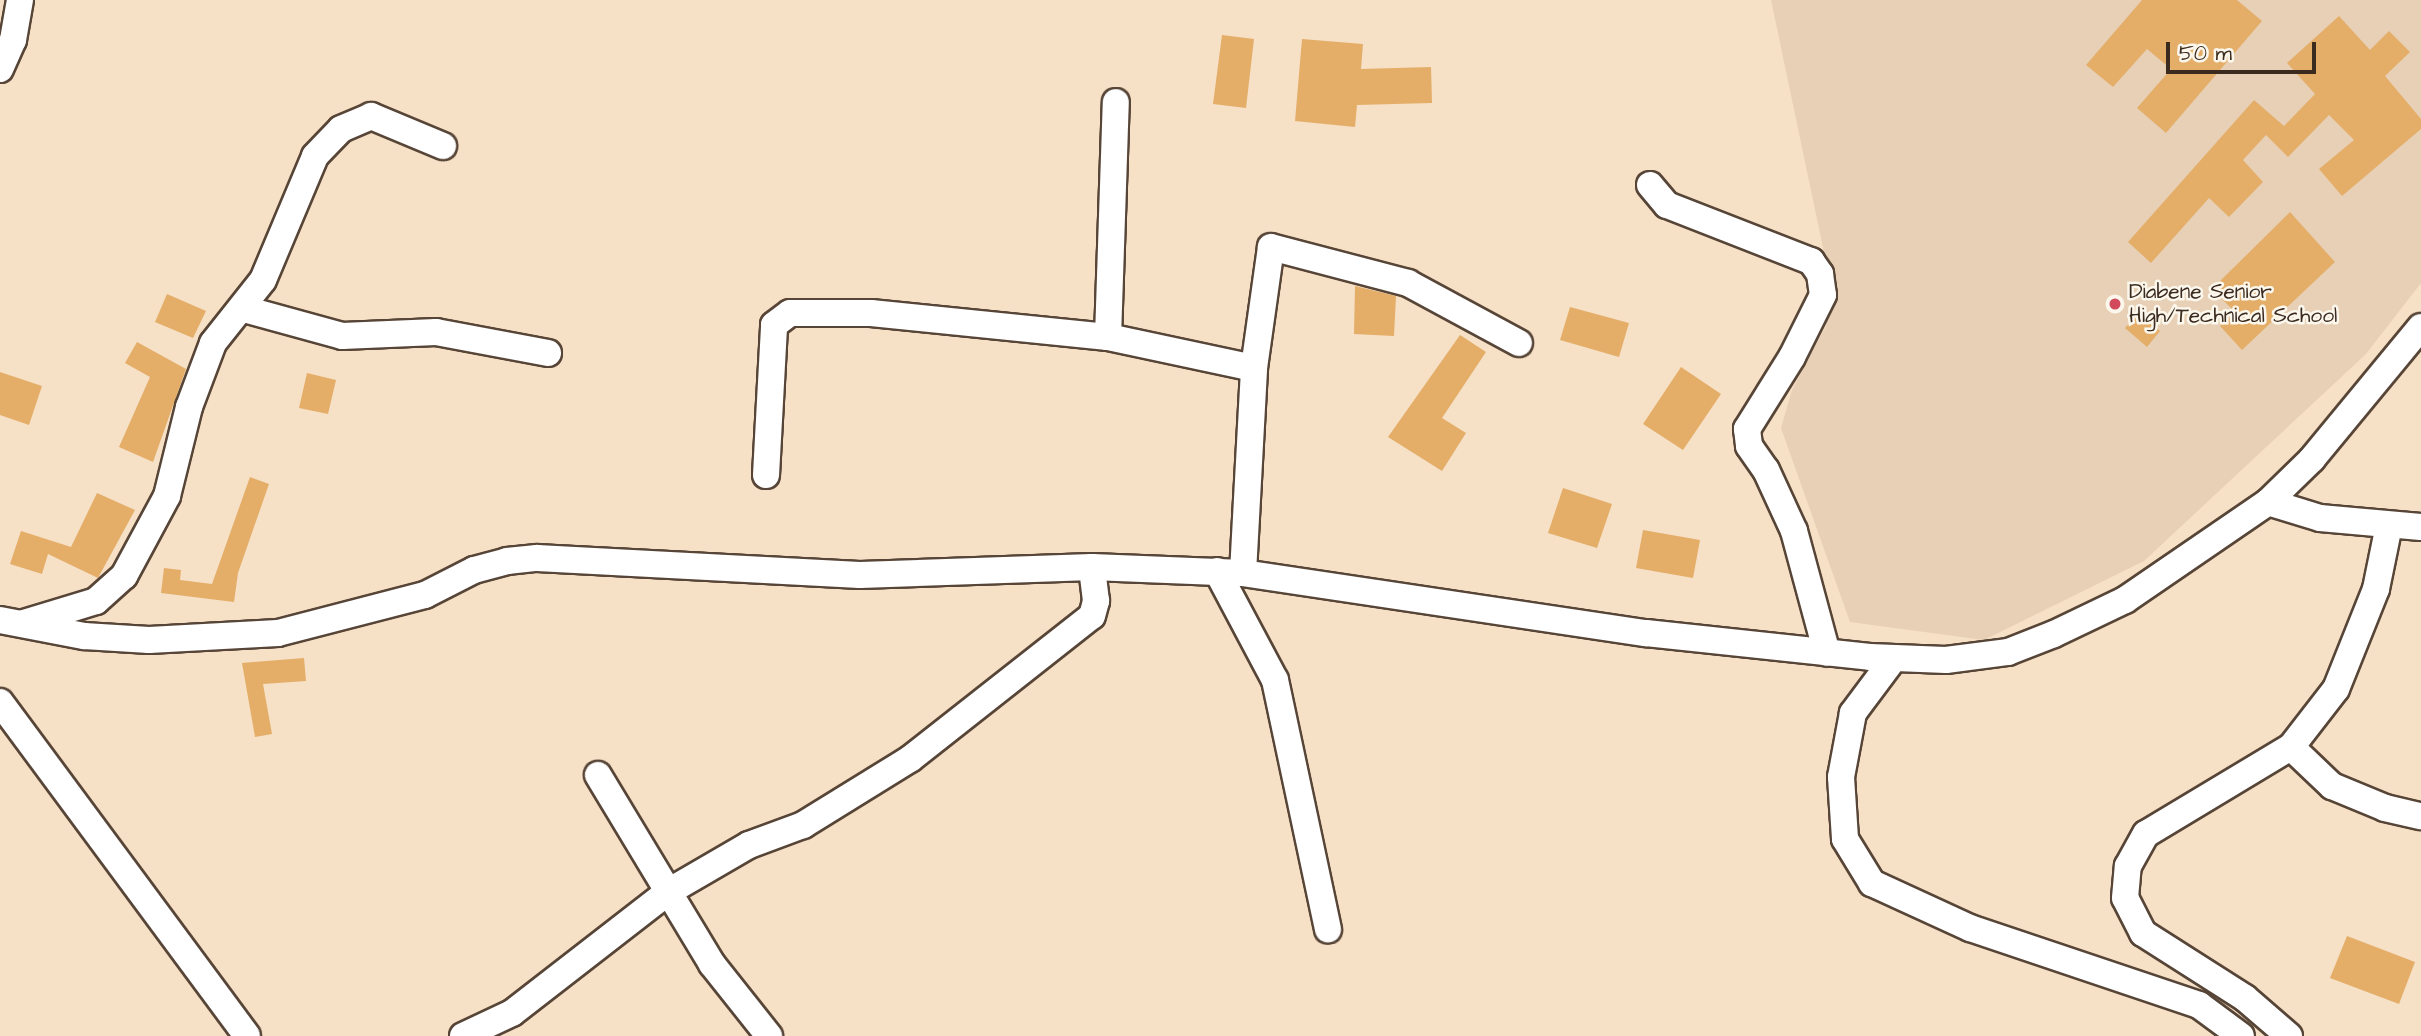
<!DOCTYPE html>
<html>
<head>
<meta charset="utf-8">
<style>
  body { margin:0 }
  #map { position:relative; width:2421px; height:1036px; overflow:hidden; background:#f6e0c6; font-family:"Architects Daughter",sans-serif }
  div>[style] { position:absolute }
  .built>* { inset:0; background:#e7d0b5 }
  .building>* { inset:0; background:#e4ae69 }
  .roads { filter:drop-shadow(2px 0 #574537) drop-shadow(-2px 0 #574537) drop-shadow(0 2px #574537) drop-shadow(0 -2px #574537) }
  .minor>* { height:26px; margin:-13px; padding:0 13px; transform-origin:13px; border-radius:13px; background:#fff }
  .dots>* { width:19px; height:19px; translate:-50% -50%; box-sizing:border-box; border:4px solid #fbf7ec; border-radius:50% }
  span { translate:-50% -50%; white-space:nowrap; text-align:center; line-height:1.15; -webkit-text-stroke:5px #fbf7ec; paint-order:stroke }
  .poi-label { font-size:21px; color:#3b2a1e }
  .left { translate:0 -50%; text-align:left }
  .scale { position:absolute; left:2166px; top:42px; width:150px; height:32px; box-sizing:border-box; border:4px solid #3b2a1e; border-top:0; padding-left:9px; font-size:21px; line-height:24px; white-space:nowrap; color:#3b2a1e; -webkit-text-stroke:5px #fbf7ec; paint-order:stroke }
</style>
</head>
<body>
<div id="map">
  <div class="built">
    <div style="clip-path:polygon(1771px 0,2421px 0,2421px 283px,2366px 354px,2144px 561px,1984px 640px,1850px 622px,1781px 428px,1792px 390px,1826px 326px,1825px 257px)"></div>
  </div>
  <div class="building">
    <div style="clip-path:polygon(2142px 0,2237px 0,2262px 21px,2166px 133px,2137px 108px,2171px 69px,2147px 49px,2113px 87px,2086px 65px)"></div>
    <div style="clip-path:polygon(2339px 16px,2370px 50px,2389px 31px,2410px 52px,2385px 76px,2421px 119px,2421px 129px,2342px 196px,2319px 169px,2354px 140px,2329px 115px,2288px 157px,2266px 135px,2243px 160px,2263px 182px,2229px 217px,2209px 198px,2151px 263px,2128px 242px,2254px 100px,2284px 126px,2315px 94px,2287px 63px)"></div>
    <div style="clip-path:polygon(1222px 35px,1254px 39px,1246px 108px,1213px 104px)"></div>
    <div style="clip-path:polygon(1302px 39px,1363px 44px,1361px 69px,1431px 67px,1432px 103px,1357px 105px,1355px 127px,1295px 121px)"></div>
    <div style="clip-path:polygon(2290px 212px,2335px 262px,2242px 350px,2220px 326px,2235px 312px,2212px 289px)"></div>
    <div style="clip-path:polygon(1355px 286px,1396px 296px,1394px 336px,1354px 334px)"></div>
    <div style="clip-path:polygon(167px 294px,206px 311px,193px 338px,155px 322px)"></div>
    <div style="clip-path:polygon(1570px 307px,1629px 323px,1619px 357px,1560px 340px)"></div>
    <div style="clip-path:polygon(2139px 313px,2160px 331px,2147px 347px,2125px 328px)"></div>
    <div style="clip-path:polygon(1460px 335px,1486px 352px,1442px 418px,1466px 433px,1442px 471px,1388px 437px)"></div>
    <div style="clip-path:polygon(137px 342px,186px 369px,153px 462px,119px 447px,150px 377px,125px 363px)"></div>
    <div style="clip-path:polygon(1681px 367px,1721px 394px,1683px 450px,1643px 424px)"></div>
    <div style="clip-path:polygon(0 372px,42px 386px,29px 425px,0 415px)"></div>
    <div style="clip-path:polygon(307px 373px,336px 380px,328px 414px,299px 408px)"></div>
    <div style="clip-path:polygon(250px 477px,269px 484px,238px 573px,234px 602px,161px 593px,164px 568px,181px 570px,180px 580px,212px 584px)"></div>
    <div style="clip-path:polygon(1563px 488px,1612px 504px,1597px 548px,1548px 533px)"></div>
    <div style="clip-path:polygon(97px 493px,135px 510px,98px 578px,48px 554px,42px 574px,10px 564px,21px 531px,71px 547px)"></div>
    <div style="clip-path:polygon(1643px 530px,1700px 540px,1693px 578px,1636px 568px)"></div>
    <div style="clip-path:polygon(304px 658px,306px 681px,263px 684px,272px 734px,255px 737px,242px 663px)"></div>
    <div style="clip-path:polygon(2347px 936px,2415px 962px,2399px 1004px,2330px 978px)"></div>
  </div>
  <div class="roads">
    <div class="minor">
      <div style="left:0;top:69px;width:32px;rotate:-66deg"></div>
      <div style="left:13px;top:40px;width:41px;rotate:-80.1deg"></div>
      <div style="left:1650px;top:185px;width:26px;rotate:50deg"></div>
      <div style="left:1667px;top:205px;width:155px;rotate:21.3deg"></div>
      <div style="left:1811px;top:261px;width:16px;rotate:55deg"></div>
      <div style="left:1820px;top:274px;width:21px;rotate:82deg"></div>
      <div style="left:1823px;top:295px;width:69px;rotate:116.6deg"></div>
      <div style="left:1792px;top:357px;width:85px;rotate:122deg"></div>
      <div style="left:1747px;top:429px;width:17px;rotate:83deg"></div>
      <div style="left:1749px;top:446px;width:29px;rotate:55deg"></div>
      <div style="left:1766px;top:470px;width:67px;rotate:65.3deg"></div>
      <div style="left:1794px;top:531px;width:126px;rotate:74.9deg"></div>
      <div style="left:244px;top:309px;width:102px;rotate:15.4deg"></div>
      <div style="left:342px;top:336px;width:94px;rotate:-2.4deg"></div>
      <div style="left:436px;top:332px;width:114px;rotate:10.6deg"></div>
      <div style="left:1108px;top:337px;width:235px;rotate:-88.1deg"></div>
      <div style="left:766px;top:475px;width:150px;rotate:-86.9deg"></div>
      <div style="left:774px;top:325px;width:20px;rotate:-37deg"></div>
      <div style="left:790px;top:313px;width:81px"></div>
      <div style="left:871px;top:313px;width:238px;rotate:5.8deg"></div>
      <div style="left:1108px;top:337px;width:149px;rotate:12deg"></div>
      <div style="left:2268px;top:502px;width:54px;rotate:17.1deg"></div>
      <div style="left:2320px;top:518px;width:101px;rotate:5.1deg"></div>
      <div style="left:1217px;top:571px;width:123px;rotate:62deg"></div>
      <div style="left:1275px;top:680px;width:255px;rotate:78deg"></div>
      <div style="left:1243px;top:573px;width:205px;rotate:-86.9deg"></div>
      <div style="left:1254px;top:368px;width:122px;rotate:-82deg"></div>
      <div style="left:1271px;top:247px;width:142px;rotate:14.7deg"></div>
      <div style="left:1408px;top:283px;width:126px;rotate:28.4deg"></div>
      <div style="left:0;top:620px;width:86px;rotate:10.8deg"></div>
      <div style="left:84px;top:636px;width:65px;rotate:3.5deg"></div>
      <div style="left:149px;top:640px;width:129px;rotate:-3.1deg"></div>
      <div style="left:278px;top:633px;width:152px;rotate:-14.5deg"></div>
      <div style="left:425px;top:595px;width:55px;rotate:-27deg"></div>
      <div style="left:474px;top:570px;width:34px;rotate:-15deg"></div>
      <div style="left:507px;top:561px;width:30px;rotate:-6deg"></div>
      <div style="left:537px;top:558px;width:323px;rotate:3deg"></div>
      <div style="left:860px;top:575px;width:232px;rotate:-2deg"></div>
      <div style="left:1092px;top:567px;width:151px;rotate:2.3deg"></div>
      <div style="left:1243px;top:573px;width:407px;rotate:8.5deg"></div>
      <div style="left:1646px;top:633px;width:225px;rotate:6.1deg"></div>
      <div style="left:1870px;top:657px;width:76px;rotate:2.3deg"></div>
      <div style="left:1946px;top:660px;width:63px;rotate:-7.4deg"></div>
      <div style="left:2008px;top:652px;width:49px;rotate:-21.4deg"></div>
      <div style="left:2054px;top:634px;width:79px;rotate:-25.6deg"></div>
      <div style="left:2125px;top:600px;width:173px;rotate:-34.4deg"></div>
      <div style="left:2268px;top:502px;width:62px;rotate:-44.3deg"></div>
      <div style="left:2312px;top:459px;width:171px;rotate:-50.5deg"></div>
      <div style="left:24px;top:623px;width:75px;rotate:-17deg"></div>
      <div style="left:96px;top:601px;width:38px;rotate:-42deg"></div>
      <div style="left:124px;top:576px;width:91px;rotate:-61.7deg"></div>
      <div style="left:167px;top:496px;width:92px;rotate:-76.1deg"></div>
      <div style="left:189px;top:407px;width:68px;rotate:-69.4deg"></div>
      <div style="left:213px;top:343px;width:80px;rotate:-51.6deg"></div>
      <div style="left:263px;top:280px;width:134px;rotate:-67.2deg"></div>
      <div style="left:315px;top:156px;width:37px;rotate:-46deg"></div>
      <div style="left:341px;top:129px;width:33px;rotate:-23deg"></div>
      <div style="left:371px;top:116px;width:78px;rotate:22.6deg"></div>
      <div style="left:1894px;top:658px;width:69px;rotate:126.7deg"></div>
      <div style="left:1853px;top:713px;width:65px;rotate:100.6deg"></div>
      <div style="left:1841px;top:777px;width:62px;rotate:86.3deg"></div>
      <div style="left:1845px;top:839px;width:52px;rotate:58.5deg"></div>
      <div style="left:1872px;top:883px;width:108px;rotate:24.7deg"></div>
      <div style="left:1970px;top:928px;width:242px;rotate:18.6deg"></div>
      <div style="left:2199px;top:1005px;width:52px;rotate:36.4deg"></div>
      <div style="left:0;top:702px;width:415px;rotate:53.5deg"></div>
      <div style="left:2291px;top:747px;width:57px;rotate:43.6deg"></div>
      <div style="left:2332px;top:786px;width:57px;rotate:22.5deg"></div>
      <div style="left:2385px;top:808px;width:37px;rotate:13deg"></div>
      <div style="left:598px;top:775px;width:221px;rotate:58.9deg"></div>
      <div style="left:712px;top:964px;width:92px;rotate:51.6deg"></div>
      <div style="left:463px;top:1036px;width:54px;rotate:-25.1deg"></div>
      <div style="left:512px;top:1013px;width:197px;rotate:-37.8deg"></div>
      <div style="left:668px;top:892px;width:94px;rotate:-30.1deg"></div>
      <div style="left:749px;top:845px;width:58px;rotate:-20.3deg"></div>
      <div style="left:803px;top:825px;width:126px;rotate:-31.7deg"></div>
      <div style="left:910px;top:759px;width:231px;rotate:-38.2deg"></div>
      <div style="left:1092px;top:616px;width:16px;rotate:-75deg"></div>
      <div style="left:1096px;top:601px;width:34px;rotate:-97deg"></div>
      <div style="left:2289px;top:1036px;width:58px;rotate:-139.2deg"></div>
      <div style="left:2245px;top:998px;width:121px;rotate:-147.5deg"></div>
      <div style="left:2143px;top:933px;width:39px;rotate:-117deg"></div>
      <div style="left:2125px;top:898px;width:32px;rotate:-85deg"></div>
      <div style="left:2128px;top:866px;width:37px;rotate:-61deg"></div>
      <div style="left:2146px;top:834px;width:169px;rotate:-31deg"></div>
      <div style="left:2291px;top:747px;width:73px;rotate:-52.2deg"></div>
      <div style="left:2336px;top:689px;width:108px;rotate:-68.2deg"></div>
      <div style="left:2376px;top:589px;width:65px;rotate:-78.5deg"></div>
    </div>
  </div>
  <div class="dots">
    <div style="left:2115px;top:304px;background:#d1495b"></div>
  </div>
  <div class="poi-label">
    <span class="left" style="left:2129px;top:304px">Diabene Senior<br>High/Technical School</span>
  </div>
  <div class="scale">50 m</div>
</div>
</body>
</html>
